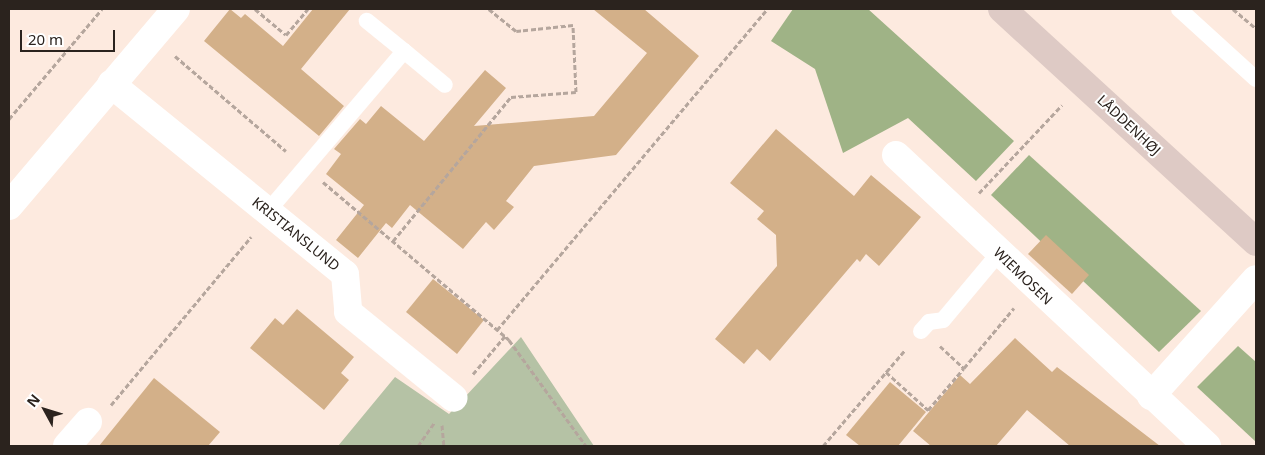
<!DOCTYPE html>
<html>
<head>
<meta charset="utf-8">
<style>
  body { margin:0 }
  #map { position:relative; width:1265px; height:455px; overflow:hidden; background:#fdeadf; font-family:"Noto Sans",sans-serif }
  div>[style] { position:absolute }
  .green>* { inset:0; background:#b5c2a5 }
  .forest>* { inset:0; background:#9fb386 }
  .building>* { inset:0; background:#d3b089 }
  .path>* { height:3px; margin-top:-1.5px; transform-origin:0; background:repeating-linear-gradient(90deg,#b5a69d 0 5px,transparent 0 7.5px) }
  .lane>* { height:16px; margin:-8px; padding:0 8px; transform-origin:8px; border-radius:8px; background:#fff }
  .street>* { height:28px; margin:-14px; padding:0 14px; transform-origin:14px; border-radius:14px; background:#fff }
  .secondary>* { height:28px; margin:-14px; padding:0 14px; transform-origin:14px; border-radius:14px; background:#decac5 }
  span { translate:-50% -50%; white-space:nowrap; text-align:center; line-height:1.15; -webkit-text-stroke:4px #fff; paint-order:stroke }
  .street-label { font-size:14px; color:#2b231e }
  .frame { position:absolute; inset:0; border:10px solid #2b231e; pointer-events:none }
  .north { position:absolute; left:20px; top:385px; width:50px; height:50px; -webkit-text-stroke:4px #fff; paint-order:stroke; rotate:309deg; font-size:14px; font-weight:700; line-height:20px; text-align:center; color:#2b231e }
  .north::after { content:''; display:block; margin:auto; width:18px; height:22px; background:#2b231e; clip-path:polygon(50% 0,100% 100%,50% 72%,0 100%) }
  .scale { position:absolute; left:20px; top:30px; width:95px; height:22px; box-sizing:border-box; border:2px solid #2b231e; border-top:0; padding-left:6px; font-size:15px; line-height:18px; white-space:nowrap; color:#2b231e; -webkit-text-stroke:4px #fff; paint-order:stroke }
</style>
</head>
<body>
<div id="map">
  <div class="green">
    <div style="clip-path:polygon(521px 337px,594px 446px,338px 446px,395px 377px,449px 414px)"></div>
  </div>
  <div class="forest">
    <div style="clip-path:polygon(793px 9px,868px 9px,1014px 141px,976px 181px,908px 118px,843px 153px,815px 69px,771px 41px)"></div>
    <div style="clip-path:polygon(1029px 155px,1201px 311px,1159px 352px,991px 195px)"></div>
    <div style="clip-path:polygon(1238px 346px,1256px 362px,1256px 442px,1197px 387px)"></div>
  </div>
  <div class="building">
    <div style="clip-path:polygon(230px 9px,241px 18px,245px 14px,283px 46px,313px 9px,350px 9px,301px 69px,344px 106px,319px 136px,204px 41px)"></div>
    <div style="clip-path:polygon(593px 9px,644px 9px,699px 56px,616px 155px,534px 166px,506px 201px,514px 207px,494px 230px,486px 222px,463px 249px,410px 205px,392px 228px,386px 223px,358px 258px,336px 240px,364px 205px,326px 174px,341px 154px,334px 149px,360px 119px,366px 124px,381px 106px,424px 141px,485px 70px,506px 88px,474px 126px,594px 116px,647px 53px)"></div>
    <div style="clip-path:polygon(776px 129px,854px 196px,871px 175px,921px 217px,879px 266px,866px 254px,860px 262px,857px 259px,770px 361px,757px 349px,744px 364px,715px 339px,777px 266px,776px 235px,757px 219px,764px 211px,730px 183px)"></div>
    <div style="clip-path:polygon(1046px 235px,1089px 275px,1072px 294px,1028px 254px)"></div>
    <div style="clip-path:polygon(433px 279px,484px 320px,457px 354px,406px 312px)"></div>
    <div style="clip-path:polygon(297px 309px,354px 357px,341px 373px,349px 380px,324px 410px,250px 348px,275px 318px,283px 325px)"></div>
    <div style="clip-path:polygon(1015px 338px,1052px 372px,1057px 367px,1160px 446px,1070px 446px,1027px 410px,996px 446px,931px 446px,913px 431px,960px 375px,970px 384px)"></div>
    <div style="clip-path:polygon(154px 378px,220px 432px,208px 446px,99px 446px)"></div>
    <div style="clip-path:polygon(890px 382px,926px 412px,898px 446px,860px 446px,846px 435px)"></div>
  </div>
  <div class="path">
    <div style="left:255px;top:9px;width:40px;rotate:40deg"></div>
    <div style="left:286px;top:35px;width:34px;rotate:-50deg"></div>
    <div style="left:1233px;top:9px;width:30px;rotate:40deg"></div>
    <div style="left:175px;top:56px;width:146px;rotate:40.6deg"></div>
    <div style="left:9px;top:119px;width:144px;rotate:-49.8deg"></div>
    <div style="left:323px;top:182px;width:244px;rotate:40.3deg"></div>
    <div style="left:509px;top:340px;width:131px;rotate:54deg"></div>
    <div style="left:979px;top:193px;width:121px;rotate:-46.7deg"></div>
    <div style="left:393px;top:241px;width:186px;rotate:-50.7deg"></div>
    <div style="left:511px;top:97px;width:65px;rotate:-4.4deg"></div>
    <div style="left:576px;top:92px;width:67px;rotate:-92.6deg"></div>
    <div style="left:573px;top:25px;width:57px;rotate:174deg"></div>
    <div style="left:516px;top:31px;width:35px;rotate:-141deg"></div>
    <div style="left:497px;top:330px;width:419px;rotate:-49.9deg"></div>
    <div style="left:940px;top:346px;width:33px;rotate:43deg"></div>
    <div style="left:964px;top:368px;width:78px;rotate:-50.2deg"></div>
    <div style="left:886px;top:372px;width:57px;rotate:42.1deg"></div>
    <div style="left:928px;top:410px;width:55px;rotate:-49.4deg"></div>
    <div style="left:473px;top:374px;width:50px;rotate:-49.9deg"></div>
    <div style="left:111px;top:405px;width:219px;rotate:-50.2deg"></div>
    <div style="left:442px;top:425px;width:21px;rotate:85deg"></div>
    <div style="left:418px;top:446px;width:29px;rotate:-55deg"></div>
    <div style="left:823px;top:446px;width:126px;rotate:-49.5deg"></div>
  </div>
  <div class="lane">
    <div style="left:1179px;top:9px;width:104px;rotate:42.3deg"></div>
    <div style="left:404px;top:51px;width:53px;rotate:39.7deg"></div>
    <div style="left:268px;top:211px;width:210px;rotate:-49.6deg"></div>
    <div style="left:404px;top:51px;width:48px;rotate:-141deg"></div>
    <div style="left:921px;top:331px;width:12px;rotate:-48deg"></div>
    <div style="left:929px;top:322px;width:14px;rotate:-8deg"></div>
    <div style="left:943px;top:320px;width:87px;rotate:-50.1deg"></div>
  </div>
  <div class="street">
    <div style="left:111px;top:84px;width:301px;rotate:39.1deg"></div>
    <div style="left:345px;top:274px;width:38px;rotate:85deg"></div>
    <div style="left:348px;top:312px;width:136px;rotate:39.1deg"></div>
    <div style="left:896px;top:155px;width:426px;rotate:43.1deg"></div>
    <div style="left:9px;top:206px;width:258px;rotate:-49.7deg"></div>
    <div style="left:1151px;top:396px;width:157px;rotate:-48.1deg"></div>
    <div style="left:67px;top:446px;width:32px;rotate:-49deg"></div>
  </div>
  <div class="secondary">
    <div style="left:1002px;top:9px;width:345px;rotate:42.5deg"></div>
  </div>
  <div class="street-label">
    <span style="left:1129px;top:125px;rotate:43deg">LÅDDENHØJ</span>
    <span style="left:296px;top:234px;rotate:39deg">KRISTIANSLUND</span>
    <span style="left:1023px;top:276px;rotate:44deg">WIEMOSEN</span>
  </div>
  <div class="frame"></div>
  <div class="north">N</div>
  <div class="scale">20 m</div>
</div>
</body>
</html>
